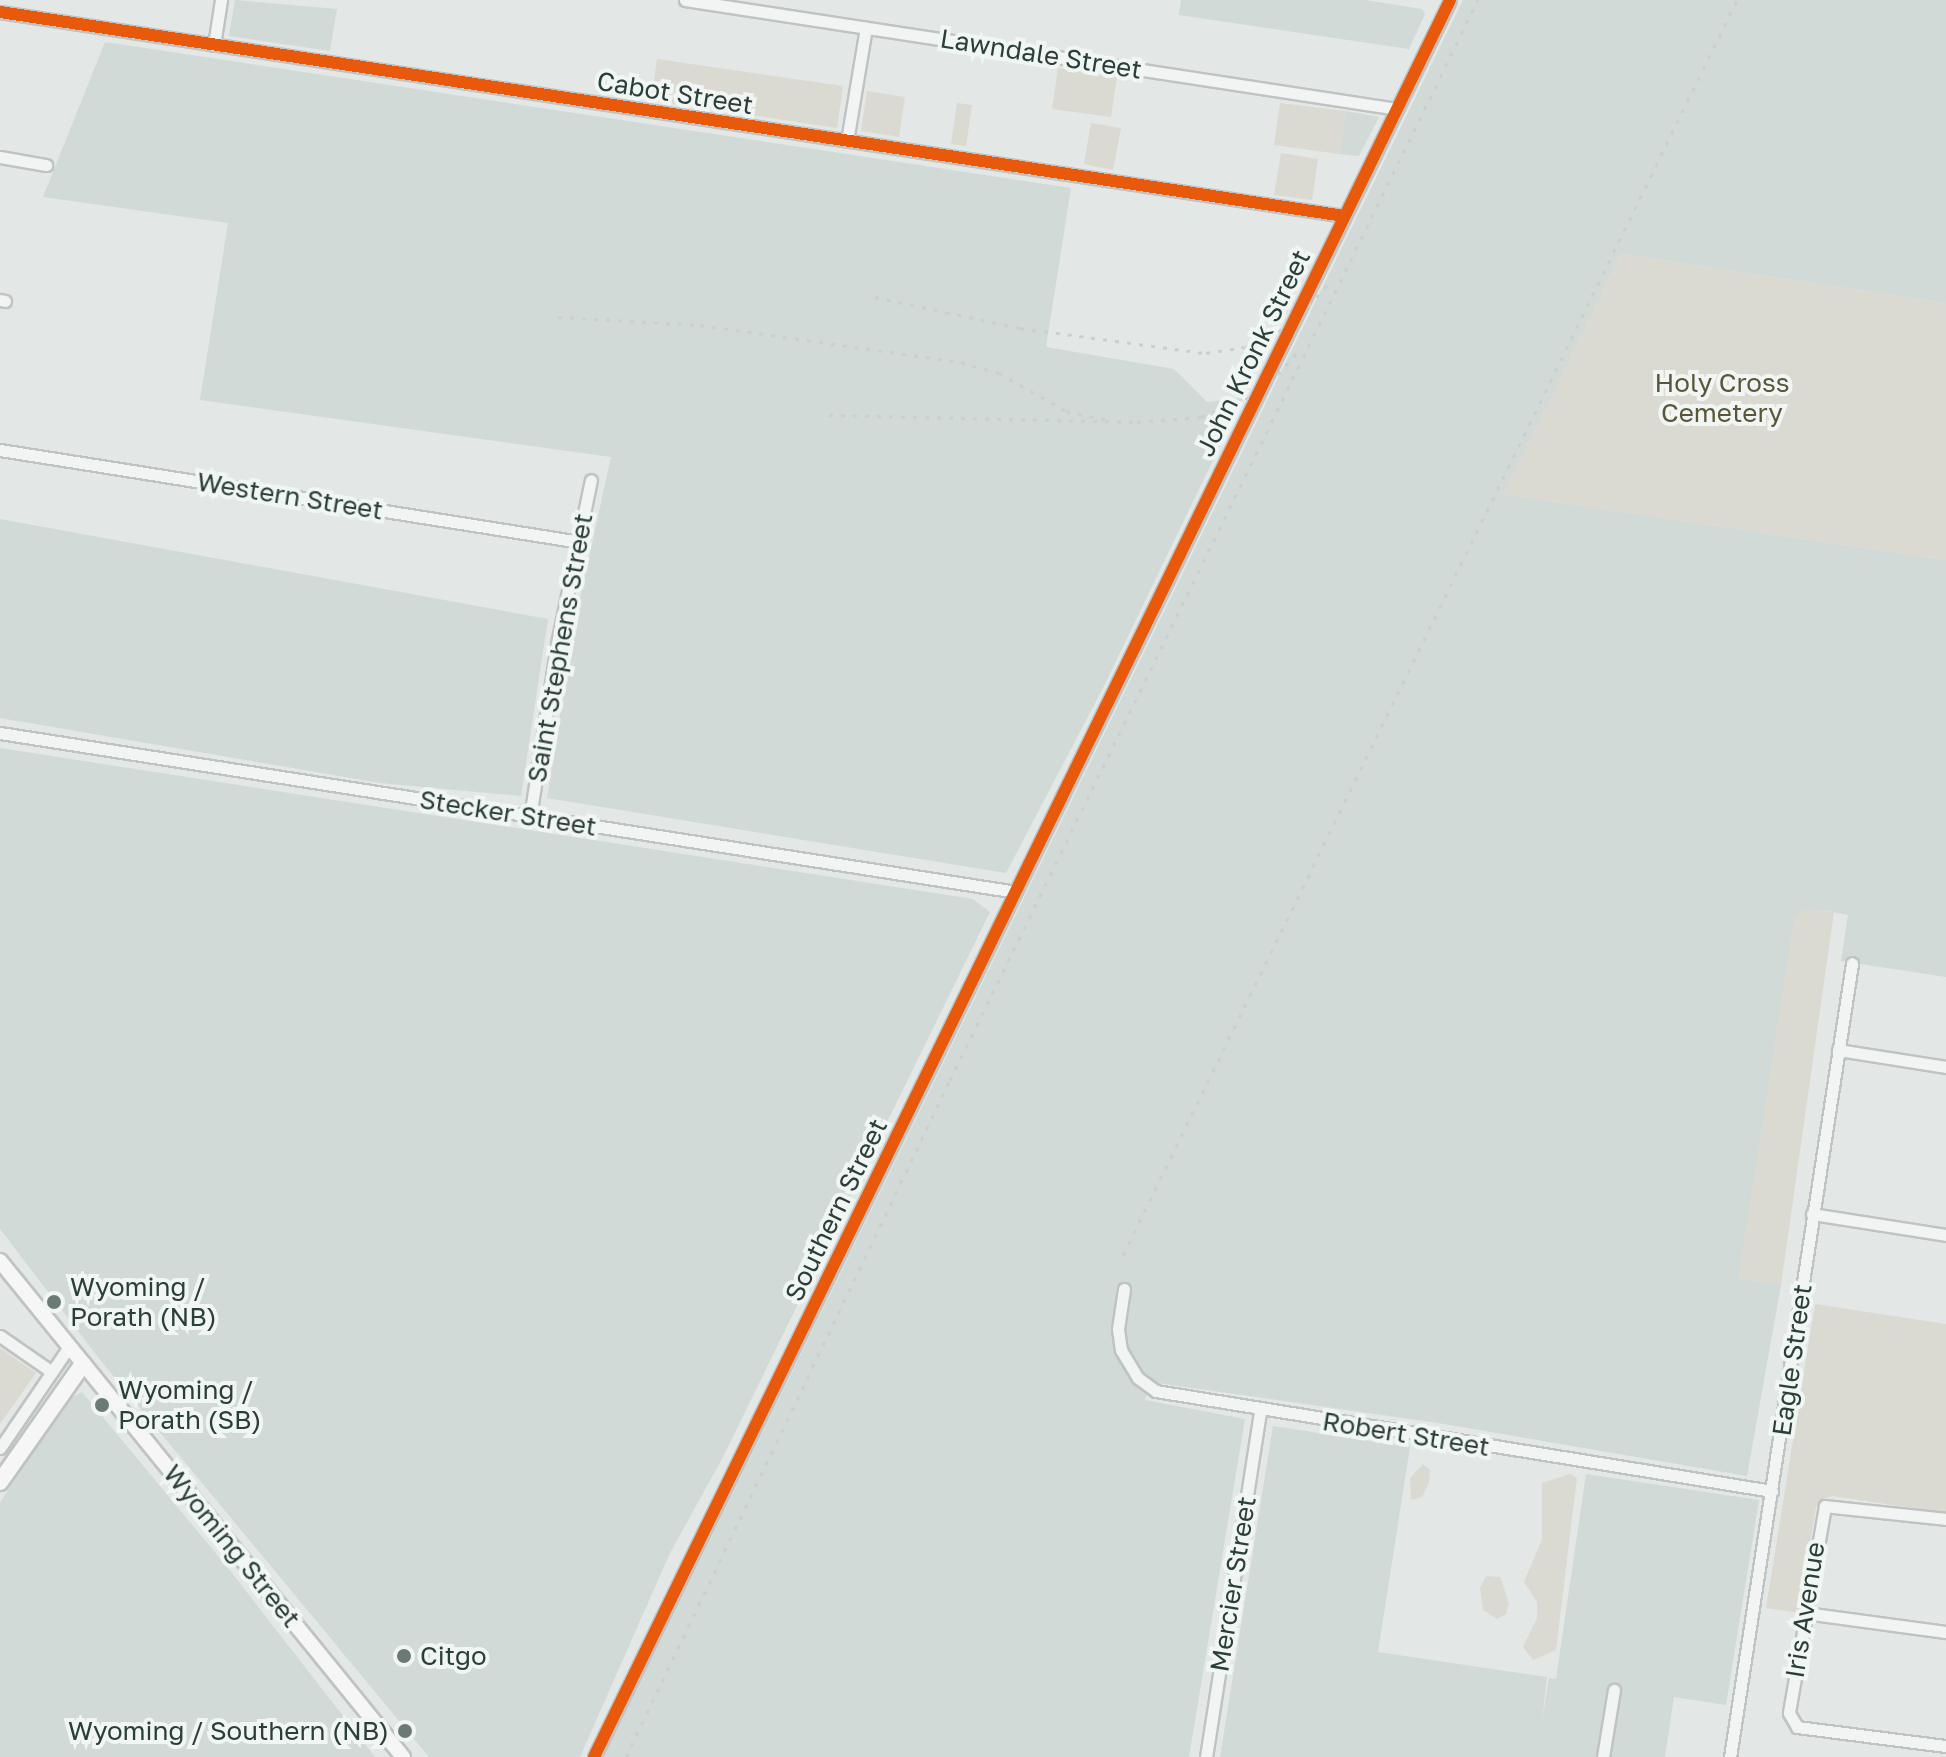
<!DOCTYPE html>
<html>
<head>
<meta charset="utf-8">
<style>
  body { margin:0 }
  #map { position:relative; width:1946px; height:1757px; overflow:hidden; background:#e3e7e5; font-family:"Golos Text",sans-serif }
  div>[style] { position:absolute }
  .built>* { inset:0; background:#d1dad6 }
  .green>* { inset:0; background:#dadad2 }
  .roads { filter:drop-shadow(2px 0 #bfc3c2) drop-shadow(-2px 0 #bfc3c2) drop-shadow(0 2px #bfc3c2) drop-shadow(0 -2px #bfc3c2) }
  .minor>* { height:11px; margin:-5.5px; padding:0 5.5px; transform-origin:5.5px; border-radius:5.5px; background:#f2f4f3 }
  .major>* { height:14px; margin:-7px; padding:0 7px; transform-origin:7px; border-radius:7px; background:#f6f6f6 }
  .highway>* { height:16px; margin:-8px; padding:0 8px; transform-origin:8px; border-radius:8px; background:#f6f6f6 }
  .rail>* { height:3px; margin-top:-1.5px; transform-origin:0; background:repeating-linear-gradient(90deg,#cbcfce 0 4px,transparent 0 12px) }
  .cycleway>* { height:12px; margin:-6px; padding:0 6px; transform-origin:6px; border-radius:6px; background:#e8590c }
  .dots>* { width:22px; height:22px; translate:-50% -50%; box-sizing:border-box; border:4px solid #f1f6f4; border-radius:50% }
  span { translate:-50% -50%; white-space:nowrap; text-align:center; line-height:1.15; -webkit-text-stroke:8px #f1f6f4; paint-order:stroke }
  .street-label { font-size:26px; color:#2b3f39 }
  .park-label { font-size:26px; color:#5a5639 }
  .poi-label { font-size:26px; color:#2b3f39 }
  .left { translate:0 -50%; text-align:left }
  .right { translate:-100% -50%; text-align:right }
</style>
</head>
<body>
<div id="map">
  <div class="built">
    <div style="clip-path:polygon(235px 0,337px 9px,330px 51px,229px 36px)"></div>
    <div style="clip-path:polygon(1181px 0,1365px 0,1422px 9px,1425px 14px,1409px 49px,1179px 15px)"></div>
    <div style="clip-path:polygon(1463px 0,1946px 0,1946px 303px,1621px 254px,1503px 494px,1946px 560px,1946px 977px,1841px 961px,1848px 915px,1823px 910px,1738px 1278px,1781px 1285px,1747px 1476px,1438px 1423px,1150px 1382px,1145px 1400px,1245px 1419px,1189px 1757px,604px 1757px)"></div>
    <div style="clip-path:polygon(105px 42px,1071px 188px,1046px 347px,1174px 369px,1207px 402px,1243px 398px,1104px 686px,1006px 873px,547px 798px,575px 621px,611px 457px,200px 400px,228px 223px,43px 197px)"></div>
    <div style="clip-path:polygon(1346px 111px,1379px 117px,1359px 156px,1339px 154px)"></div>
    <div style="clip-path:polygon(0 519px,548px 619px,521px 796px,380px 783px,0 718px)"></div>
    <div style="clip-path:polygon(0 748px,973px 899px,990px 912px,722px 1459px,670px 1553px,580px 1757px,429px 1757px,101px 1361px,0 1229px)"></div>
    <div style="clip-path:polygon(82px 1392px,228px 1568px,375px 1757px,0 1757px,0 1503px,65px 1401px)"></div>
    <div style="clip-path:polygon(1273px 1426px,1410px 1447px,1378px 1652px,1547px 1677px,1542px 1722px,1549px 1678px,1556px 1679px,1586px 1474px,1759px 1500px,1726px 1705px,1674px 1697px,1665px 1757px,1220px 1757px)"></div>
  </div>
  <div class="green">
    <div style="clip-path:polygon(657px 59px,843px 86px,837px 128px,651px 100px)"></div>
    <div style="clip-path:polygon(1058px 68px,1117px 77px,1111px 117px,1052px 109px)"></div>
    <div style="clip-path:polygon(867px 91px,905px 97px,899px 137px,861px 131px)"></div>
    <div style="clip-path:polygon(957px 103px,972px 105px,966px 146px,951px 144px)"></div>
    <div style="clip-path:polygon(1280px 103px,1346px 111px,1339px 154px,1274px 145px)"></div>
    <div style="clip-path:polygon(1091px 123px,1121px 128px,1113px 170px,1084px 164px)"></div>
    <div style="clip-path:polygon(1281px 153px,1318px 159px,1312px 200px,1274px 195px)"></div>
    <div style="clip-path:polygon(1621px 254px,1946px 303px,1946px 560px,1502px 494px)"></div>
    <div style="clip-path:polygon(1805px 909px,1834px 912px,1781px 1285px,1738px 1278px,1792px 931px,1795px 917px)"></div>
    <div style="clip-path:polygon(1815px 1304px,1946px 1324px,1946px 1513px,1832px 1496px,1823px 1499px,1816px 1507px,1799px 1613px,1766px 1608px)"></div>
    <div style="clip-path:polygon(0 1348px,36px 1373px,0 1424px)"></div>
    <div style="clip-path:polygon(1423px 1464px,1430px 1470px,1429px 1483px,1422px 1497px,1411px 1500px,1410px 1478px)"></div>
    <div style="clip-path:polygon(1570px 1474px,1577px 1478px,1556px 1650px,1533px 1660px,1523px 1647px,1537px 1618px,1537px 1602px,1524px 1582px,1542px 1539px,1542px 1483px)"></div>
    <div style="clip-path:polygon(1486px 1576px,1500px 1577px,1509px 1603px,1506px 1614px,1497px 1619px,1483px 1610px,1480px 1588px)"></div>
  </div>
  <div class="roads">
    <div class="minor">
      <div style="left:685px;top:0;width:720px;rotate:8.7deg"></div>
      <div style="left:0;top:12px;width:1359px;rotate:8.63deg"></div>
      <div style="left:214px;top:45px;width:46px;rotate:-81.2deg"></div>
      <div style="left:847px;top:141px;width:115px;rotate:-80.5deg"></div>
      <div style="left:0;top:157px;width:47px;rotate:9.9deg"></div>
      <div style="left:0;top:300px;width:5px;rotate:11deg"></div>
      <div style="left:0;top:450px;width:587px;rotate:9.01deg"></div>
      <div style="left:0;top:733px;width:1028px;rotate:8.89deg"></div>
      <div style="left:530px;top:817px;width:180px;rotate:-81.1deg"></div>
      <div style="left:558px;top:639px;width:162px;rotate:-78.3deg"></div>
      <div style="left:1838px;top:1050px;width:109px;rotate:8.9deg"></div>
      <div style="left:1812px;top:1214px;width:136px;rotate:8.9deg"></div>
      <div style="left:1124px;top:1289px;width:40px;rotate:98.5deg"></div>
      <div style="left:1118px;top:1329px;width:21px;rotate:82deg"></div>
      <div style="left:1121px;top:1350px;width:33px;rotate:59deg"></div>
      <div style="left:1138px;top:1378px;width:22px;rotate:36deg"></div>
      <div style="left:1156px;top:1391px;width:624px;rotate:9.22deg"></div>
      <div style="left:0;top:1336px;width:63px;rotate:34.7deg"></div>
      <div style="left:0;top:1448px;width:122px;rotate:-55.7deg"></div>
      <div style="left:1946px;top:1519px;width:122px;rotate:-173.9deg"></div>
      <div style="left:1825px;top:1506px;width:210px;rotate:99.9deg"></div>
      <div style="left:1789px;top:1713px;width:16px;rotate:60deg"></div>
      <div style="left:1797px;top:1727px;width:150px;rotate:7.3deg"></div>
      <div style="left:1805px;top:1613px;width:142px;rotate:7.7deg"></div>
      <div style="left:594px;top:1757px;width:1954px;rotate:-64.02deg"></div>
      <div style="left:1206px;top:1757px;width:350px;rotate:-81.1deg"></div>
      <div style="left:1603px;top:1757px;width:68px;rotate:-80.7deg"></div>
      <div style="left:1730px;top:1757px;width:803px;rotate:-81.26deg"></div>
    </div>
    <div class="major">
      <div style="left:0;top:1261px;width:639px;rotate:50.91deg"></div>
    </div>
    <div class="highway">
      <div style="left:0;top:1482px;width:144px;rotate:-54.9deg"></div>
    </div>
  </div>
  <div class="rail">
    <div style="left:875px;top:297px;width:148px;rotate:12.1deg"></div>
    <div style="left:1020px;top:328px;width:188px;rotate:7.7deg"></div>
    <div style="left:1206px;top:353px;width:39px;rotate:-9deg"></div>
    <div style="left:1245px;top:347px;width:52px;rotate:-26.1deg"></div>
    <div style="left:1292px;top:324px;width:59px;rotate:-47.7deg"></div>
    <div style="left:558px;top:317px;width:142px;rotate:3.2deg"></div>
    <div style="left:700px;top:325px;width:264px;rotate:8.1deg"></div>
    <div style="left:961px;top:362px;width:40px;rotate:16deg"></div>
    <div style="left:999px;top:373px;width:77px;rotate:29.6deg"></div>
    <div style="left:1066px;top:411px;width:42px;rotate:12.4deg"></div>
    <div style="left:829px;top:415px;width:308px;rotate:1.3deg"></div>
    <div style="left:1137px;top:422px;width:64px;rotate:-4.5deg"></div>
    <div style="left:1201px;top:417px;width:65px;rotate:-22.6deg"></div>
    <div style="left:1261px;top:392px;width:53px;rotate:-47.3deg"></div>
    <div style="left:1123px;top:1255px;width:1397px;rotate:-63.93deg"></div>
    <div style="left:626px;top:1757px;width:751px;rotate:-64.43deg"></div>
    <div style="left:950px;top:1080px;width:1202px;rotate:-63.95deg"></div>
  </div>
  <div class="cycleway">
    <div style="left:0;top:12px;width:1359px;rotate:8.63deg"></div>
    <div style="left:594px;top:1757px;width:1954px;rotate:-64.02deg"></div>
  </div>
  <div class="dots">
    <div style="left:54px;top:1302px;background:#6b7a75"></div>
    <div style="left:102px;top:1405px;background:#6b7a75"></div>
    <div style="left:404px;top:1656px;background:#6b7a75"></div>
    <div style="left:405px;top:1731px;background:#6b7a75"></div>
  </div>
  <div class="street-label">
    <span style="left:1041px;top:54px;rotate:9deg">Lawndale Street</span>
    <span style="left:675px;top:93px;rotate:9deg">Cabot Street</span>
    <span style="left:1253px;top:353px;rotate:-64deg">John Kronk Street</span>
    <span style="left:290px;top:496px;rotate:9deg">Western Street</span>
    <span style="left:560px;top:648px;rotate:-80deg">Saint Stephens Street</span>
    <span style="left:508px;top:813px;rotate:9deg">Stecker Street</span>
    <span style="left:836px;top:1210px;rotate:-64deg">Southern Street</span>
    <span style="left:1792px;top:1360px;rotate:-82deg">Eagle Street</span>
    <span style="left:1406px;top:1434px;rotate:9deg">Robert Street</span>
    <span style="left:232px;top:1546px;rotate:51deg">Wyoming Street</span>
    <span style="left:1233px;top:1584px;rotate:-81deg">Mercier Street</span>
    <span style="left:1805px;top:1610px;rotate:-81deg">Iris Avenue</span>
  </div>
  <div class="park-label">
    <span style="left:1722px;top:398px">Holy Cross<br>Cemetery</span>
  </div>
  <div class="poi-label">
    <span class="left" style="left:70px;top:1302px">Wyoming /<br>Porath (NB)</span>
    <span class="left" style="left:118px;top:1405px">Wyoming /<br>Porath (SB)</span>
    <span class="left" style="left:420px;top:1656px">Citgo</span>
    <span class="right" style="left:389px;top:1731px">Wyoming / Southern (NB)</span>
  </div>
</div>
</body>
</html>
